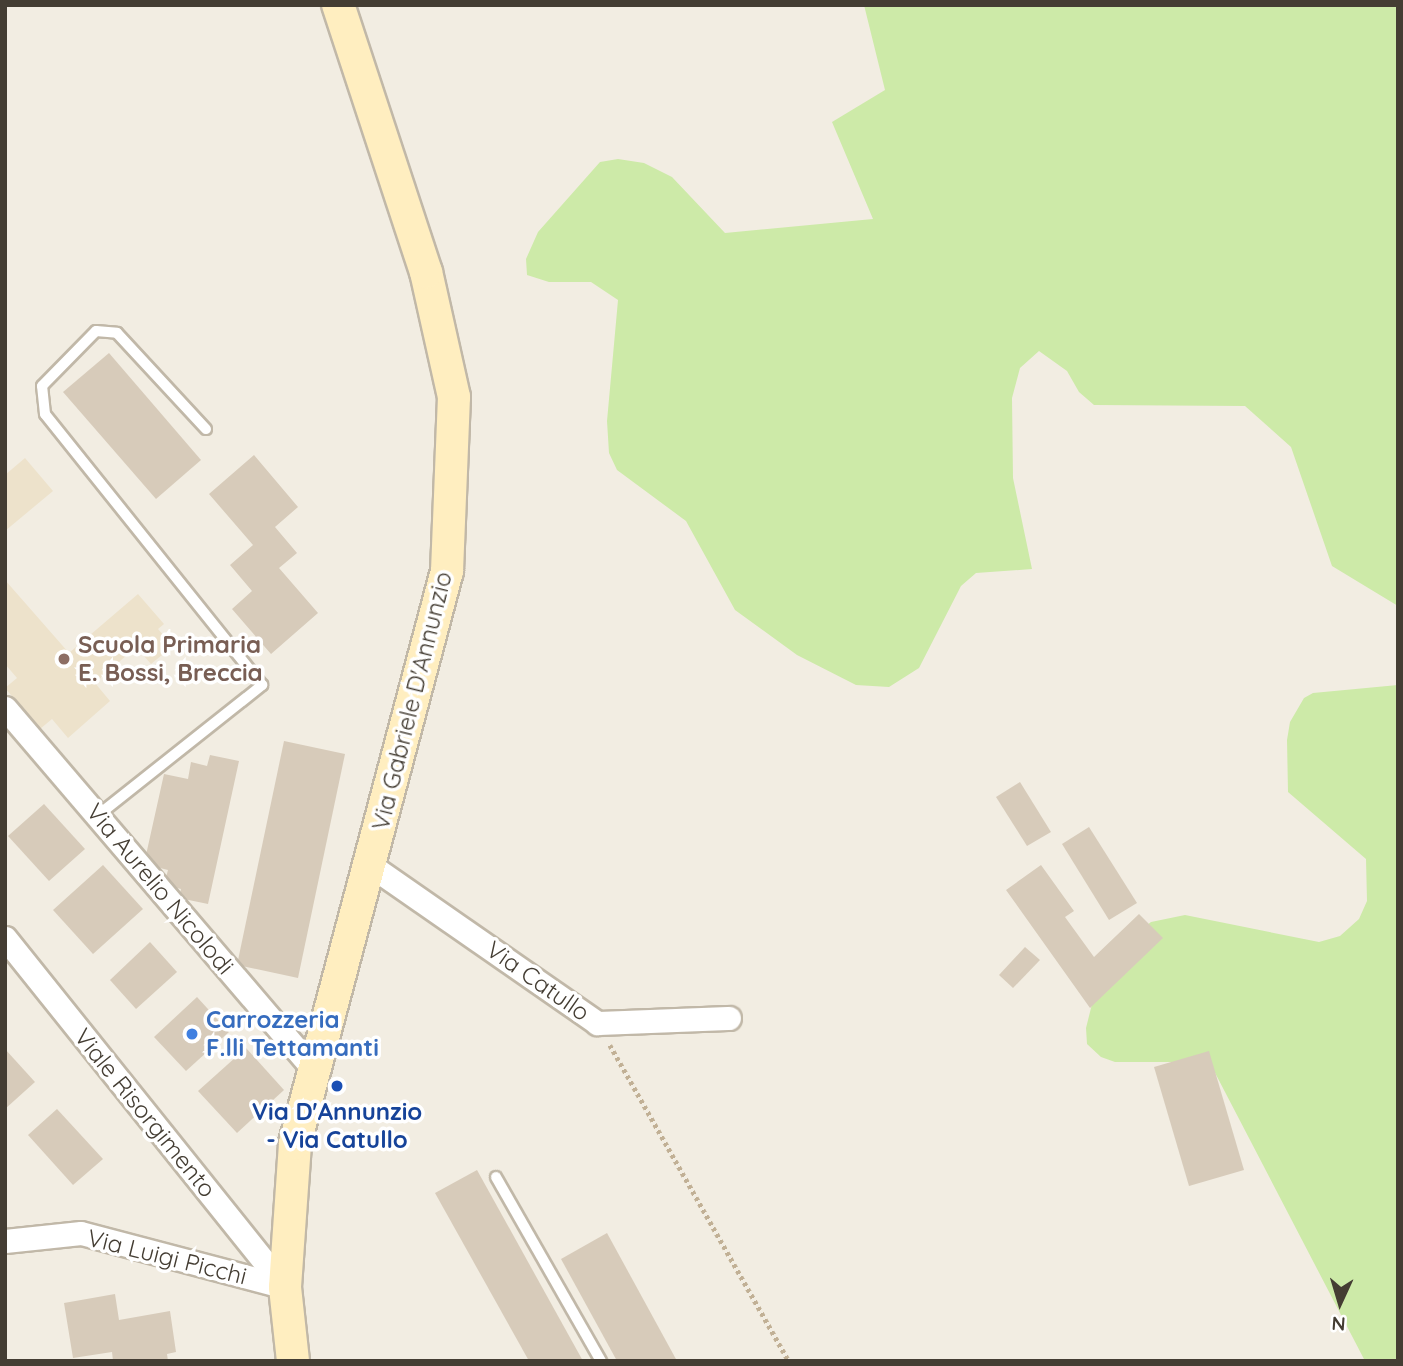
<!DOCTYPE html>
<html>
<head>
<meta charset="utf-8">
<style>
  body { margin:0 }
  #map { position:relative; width:1403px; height:1366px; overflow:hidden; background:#f2ede2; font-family:Quicksand,sans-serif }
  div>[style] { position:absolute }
  .education>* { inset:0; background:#ede2cb }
  .green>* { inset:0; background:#cdeaa8 }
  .building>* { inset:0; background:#d7cbba }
  .path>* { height:4.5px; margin-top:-2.25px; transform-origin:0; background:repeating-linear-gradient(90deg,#c1b095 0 3.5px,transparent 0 7px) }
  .roads { filter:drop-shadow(2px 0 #c1b8a8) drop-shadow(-2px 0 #c1b8a8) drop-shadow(0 2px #c1b8a8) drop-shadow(0 -2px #c1b8a8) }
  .service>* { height:10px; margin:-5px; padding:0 5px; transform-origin:5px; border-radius:5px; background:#fff }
  .minor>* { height:23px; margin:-11.5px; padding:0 11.5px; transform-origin:11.5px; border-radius:11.5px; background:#fff }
  .secondary>* { height:32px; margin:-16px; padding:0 16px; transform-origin:16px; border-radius:16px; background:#ffeec0 }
  .dots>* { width:19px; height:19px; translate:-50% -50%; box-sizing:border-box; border:4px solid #fff; border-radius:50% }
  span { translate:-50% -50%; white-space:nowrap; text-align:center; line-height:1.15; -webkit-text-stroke:7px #fff; paint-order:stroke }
  .education-label { font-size:24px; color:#785e54; font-weight:700 }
  .left { translate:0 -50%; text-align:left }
  .street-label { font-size:24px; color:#443d33 }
  .shop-label { font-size:24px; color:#366cbe; font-weight:700 }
  .transit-label { font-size:24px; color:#164399; font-weight:700 }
  .frame { position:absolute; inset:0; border:7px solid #443d33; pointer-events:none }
  .north { position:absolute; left:1305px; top:1268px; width:70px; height:70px; -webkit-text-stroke:5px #fff; paint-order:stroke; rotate:184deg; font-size:19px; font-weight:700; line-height:28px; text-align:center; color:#443d33 }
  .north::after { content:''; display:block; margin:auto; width:24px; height:32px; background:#443d33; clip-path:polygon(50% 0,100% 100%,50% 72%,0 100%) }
</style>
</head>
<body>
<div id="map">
  <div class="education">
    <div style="clip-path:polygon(25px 458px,53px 491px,5px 531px,5px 475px)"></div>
    <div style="clip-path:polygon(5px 580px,69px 653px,138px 594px,164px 624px,158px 629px,173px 646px,151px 664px,136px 647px,95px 683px,110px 701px,68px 738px,52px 719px,40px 729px,5px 688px,17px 678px,5px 664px)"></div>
  </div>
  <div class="green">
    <div style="clip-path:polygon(864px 5px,1398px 5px,1398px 606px,1332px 566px,1291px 447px,1245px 406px,1094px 405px,1079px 392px,1067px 371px,1039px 351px,1020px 368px,1012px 398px,1013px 478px,1032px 569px,976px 573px,961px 586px,919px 668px,889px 687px,856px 685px,797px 655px,735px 610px,686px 521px,617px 470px,609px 453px,607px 421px,618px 300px,591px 282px,549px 282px,527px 275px,526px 259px,538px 232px,600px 162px,618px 159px,644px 163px,672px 177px,725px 233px,873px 219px,832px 122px,885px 90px)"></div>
    <div style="clip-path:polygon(1398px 685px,1398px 1361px,1365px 1361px,1212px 1067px,1199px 1062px,1115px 1062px,1101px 1057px,1087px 1044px,1086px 1028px,1092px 1004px,1137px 933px,1151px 922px,1185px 915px,1319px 942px,1340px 936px,1359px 919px,1367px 901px,1366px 859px,1288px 792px,1287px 740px,1290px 722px,1304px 698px,1313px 693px)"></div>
  </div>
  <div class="building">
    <div style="clip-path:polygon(109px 353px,201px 460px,156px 499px,63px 392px)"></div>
    <div style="clip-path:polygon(254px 455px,298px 507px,275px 527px,297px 553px,279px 568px,318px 613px,271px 654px,232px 609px,252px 591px,230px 565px,253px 545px,209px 494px)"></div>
    <div style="clip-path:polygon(284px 741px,345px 754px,298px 978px,237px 965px)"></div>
    <div style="clip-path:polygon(210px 755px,239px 761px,208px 904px,179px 898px,181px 889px,164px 885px,168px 870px,144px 864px,164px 774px,188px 779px,191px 762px,207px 766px)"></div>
    <div style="clip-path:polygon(1020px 782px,1051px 832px,1027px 846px,996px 797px)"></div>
    <div style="clip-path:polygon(44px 804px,85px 849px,49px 881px,8px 836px)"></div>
    <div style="clip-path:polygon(1089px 827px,1137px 903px,1109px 920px,1062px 844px)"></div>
    <div style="clip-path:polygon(103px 865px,143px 909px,93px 954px,53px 910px)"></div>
    <div style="clip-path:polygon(1041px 865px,1074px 911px,1065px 917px,1094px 957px,1139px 914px,1163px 938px,1090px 1008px,1006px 890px)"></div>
    <div style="clip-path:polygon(150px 942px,177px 972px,136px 1009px,110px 980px)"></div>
    <div style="clip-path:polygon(1025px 947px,1040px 960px,1013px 988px,999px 975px)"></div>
    <div style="clip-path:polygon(197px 997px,229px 1032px,186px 1071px,154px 1037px)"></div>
    <div style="clip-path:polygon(246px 1048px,284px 1090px,237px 1133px,198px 1091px)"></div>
    <div style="clip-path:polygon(5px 1049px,35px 1082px,5px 1109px)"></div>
    <div style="clip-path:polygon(1209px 1051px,1244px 1170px,1189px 1186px,1154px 1067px)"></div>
    <div style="clip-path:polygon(57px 1109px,103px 1159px,73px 1185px,28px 1135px)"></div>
    <div style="clip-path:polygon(477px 1170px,583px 1361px,529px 1361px,435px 1193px)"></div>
    <div style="clip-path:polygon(607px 1233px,677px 1361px,617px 1361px,561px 1259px)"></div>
    <div style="clip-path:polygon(115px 1294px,119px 1320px,170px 1311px,176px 1352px,167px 1354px,168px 1361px,113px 1361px,112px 1352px,73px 1358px,64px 1303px)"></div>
  </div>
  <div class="path">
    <div style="left:610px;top:1045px;width:363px;rotate:60.5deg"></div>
  </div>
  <div class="roads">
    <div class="service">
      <div style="left:97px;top:816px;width:211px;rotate:-38.4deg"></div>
      <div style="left:262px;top:685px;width:347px;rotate:-128.7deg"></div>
      <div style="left:45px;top:414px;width:28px;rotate:-96deg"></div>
      <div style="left:42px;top:386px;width:77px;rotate:-45.5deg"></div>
      <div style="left:96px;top:331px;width:21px;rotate:5deg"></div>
      <div style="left:117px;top:333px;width:131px;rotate:47.2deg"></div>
      <div style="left:496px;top:1177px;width:212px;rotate:60.3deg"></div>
    </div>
    <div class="minor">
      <div style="left:5px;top:708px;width:476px;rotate:49.5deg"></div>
      <div style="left:370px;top:865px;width:277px;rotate:34.8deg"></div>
      <div style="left:597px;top:1023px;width:132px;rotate:-2.2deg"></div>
      <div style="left:5px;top:938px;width:447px;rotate:51.3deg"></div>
      <div style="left:5px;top:1241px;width:76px;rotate:-6deg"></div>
      <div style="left:81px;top:1233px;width:211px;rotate:14.8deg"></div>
    </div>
    <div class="secondary">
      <div style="left:293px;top:1361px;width:74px;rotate:-96.2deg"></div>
      <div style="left:285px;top:1287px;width:144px;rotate:-86deg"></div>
      <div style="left:295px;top:1143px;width:592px;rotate:-75.12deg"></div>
      <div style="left:447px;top:571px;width:174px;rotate:-87.7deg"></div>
      <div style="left:454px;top:397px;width:128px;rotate:-102.6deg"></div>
      <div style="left:426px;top:272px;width:281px;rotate:-108.2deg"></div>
    </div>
  </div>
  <div class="dots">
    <div style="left:64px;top:659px;background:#8d6e63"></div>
    <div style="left:192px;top:1034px;background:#3f7fe0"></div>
    <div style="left:337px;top:1086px;background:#1a4fb4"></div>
  </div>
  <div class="education-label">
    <span class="left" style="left:78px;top:659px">Scuola Primaria<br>E. Bossi, Breccia</span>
  </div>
  <div class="street-label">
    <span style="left:412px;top:701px;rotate:-76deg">Via Gabriele D'Annunzio</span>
    <span style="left:160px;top:889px;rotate:50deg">Via Aurelio Nicolodi</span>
    <span style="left:538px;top:981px;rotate:35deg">Via Catullo</span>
    <span style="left:145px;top:1113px;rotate:51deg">Viale Risorgimento</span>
    <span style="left:167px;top:1257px;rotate:14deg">Via Luigi Picchi</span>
  </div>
  <div class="shop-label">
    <span class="left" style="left:206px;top:1034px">Carrozzeria<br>F.lli Tettamanti</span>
  </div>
  <div class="transit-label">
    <span style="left:337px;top:1126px">Via D'Annunzio<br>- Via Catullo</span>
  </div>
  <div class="frame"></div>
  <div class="north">N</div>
</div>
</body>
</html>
